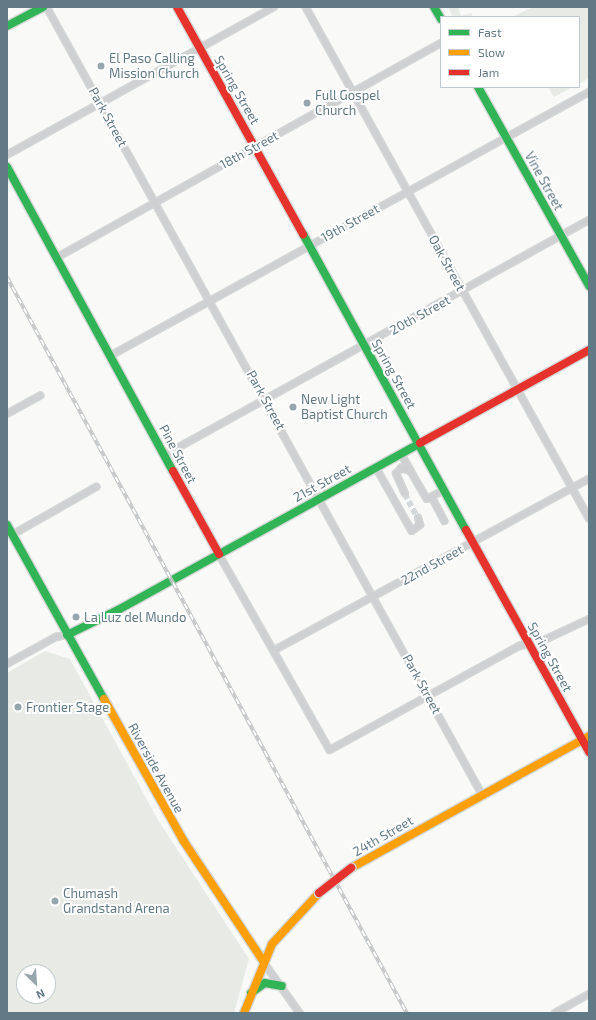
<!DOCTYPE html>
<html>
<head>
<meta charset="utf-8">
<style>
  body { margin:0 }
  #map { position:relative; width:596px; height:1020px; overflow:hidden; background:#f9f9f8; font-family:"Exo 2",sans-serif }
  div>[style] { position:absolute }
  .green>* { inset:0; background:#e8ebe5 }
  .street-tunnel>* { height:5.5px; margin-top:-2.75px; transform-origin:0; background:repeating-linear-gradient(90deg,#d3d9db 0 5.5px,transparent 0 8.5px) }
  .roads { filter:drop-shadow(1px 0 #d5d7d7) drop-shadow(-1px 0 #d5d7d7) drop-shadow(0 1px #d5d7d7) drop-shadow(0 -1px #d5d7d7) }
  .street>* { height:5.5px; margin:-2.75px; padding:0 2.75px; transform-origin:2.75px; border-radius:2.75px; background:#ced0d1 }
  .fast>* { height:8px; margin:-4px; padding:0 4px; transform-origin:4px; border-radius:4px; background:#30b455 }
  .slow>* { height:8px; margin:-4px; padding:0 4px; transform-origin:4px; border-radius:4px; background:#ff9f0a }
  .jam>* { height:8px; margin:-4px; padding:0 4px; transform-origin:4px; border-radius:4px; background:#e5322d }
  .rail>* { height:3.5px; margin-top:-1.75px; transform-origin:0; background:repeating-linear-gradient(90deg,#fff 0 6px,#c3c5c6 0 12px); box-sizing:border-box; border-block:1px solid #c3c5c6 }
  .bridges { filter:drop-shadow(1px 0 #d5d7d7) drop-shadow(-1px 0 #d5d7d7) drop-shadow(0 1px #d5d7d7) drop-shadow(0 -1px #d5d7d7) }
  .jam-bridge>* { height:8px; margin:-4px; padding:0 4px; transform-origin:4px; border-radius:4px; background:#e5322d }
  .dots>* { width:11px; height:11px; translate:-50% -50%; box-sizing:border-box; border:2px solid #fff; border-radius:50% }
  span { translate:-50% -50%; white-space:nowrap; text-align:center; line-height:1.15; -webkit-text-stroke:4px #fff; paint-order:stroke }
  .poi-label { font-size:13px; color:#627a85 }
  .left { translate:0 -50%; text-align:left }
  .street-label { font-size:13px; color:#627a85 }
  .frame { position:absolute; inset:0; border:8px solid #627a85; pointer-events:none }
  .legend { position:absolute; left:440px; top:16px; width:140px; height:72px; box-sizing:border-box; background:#fff; border:1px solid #c0cace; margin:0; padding:5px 7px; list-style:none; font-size:12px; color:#627a85 }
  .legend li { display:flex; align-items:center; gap:8px; height:20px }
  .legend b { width:20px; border:1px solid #c0cace }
  .north { position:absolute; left:16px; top:964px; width:40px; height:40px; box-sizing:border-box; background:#fff; border:1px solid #c0cace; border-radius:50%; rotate:155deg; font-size:11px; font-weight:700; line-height:16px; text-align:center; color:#627a85 }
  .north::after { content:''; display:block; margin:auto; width:14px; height:18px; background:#97a6ad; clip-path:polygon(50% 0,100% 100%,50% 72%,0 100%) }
</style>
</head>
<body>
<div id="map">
  <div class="green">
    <div style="clip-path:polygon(448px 7px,458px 7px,461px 16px,472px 13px,472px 16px,453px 17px)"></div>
    <div style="clip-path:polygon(533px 7px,589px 7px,589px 78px,579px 84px,579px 17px,512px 17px)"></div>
    <div style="clip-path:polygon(548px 87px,573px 87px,554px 97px)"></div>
    <div style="clip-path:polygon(evenodd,45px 651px,70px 659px,158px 820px,249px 959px,234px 1013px,7px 1013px,7px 673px,45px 651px,24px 972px,48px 972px,48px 996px,24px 996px,24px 972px)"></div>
  </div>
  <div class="street-tunnel">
    <div style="left:405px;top:494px;width:27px;rotate:62deg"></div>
  </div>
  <div class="roads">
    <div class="street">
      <div style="left:47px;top:7px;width:899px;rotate:61.07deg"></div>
      <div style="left:306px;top:7px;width:584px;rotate:61.02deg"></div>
      <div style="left:7px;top:155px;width:305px;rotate:-29deg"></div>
      <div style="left:58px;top:257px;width:439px;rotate:-29.2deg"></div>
      <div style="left:112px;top:355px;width:545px;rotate:-28.87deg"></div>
      <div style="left:7px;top:414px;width:38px;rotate:-29deg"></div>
      <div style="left:401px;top:453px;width:20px;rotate:60deg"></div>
      <div style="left:165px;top:455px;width:485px;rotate:-29deg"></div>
      <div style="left:376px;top:467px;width:73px;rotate:60.6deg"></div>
      <div style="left:412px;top:531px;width:10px;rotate:-37deg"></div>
      <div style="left:420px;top:525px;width:7px;rotate:-106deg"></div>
      <div style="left:405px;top:494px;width:22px;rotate:-114deg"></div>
      <div style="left:396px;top:474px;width:8px;rotate:-50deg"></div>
      <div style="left:401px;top:468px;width:10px;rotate:17deg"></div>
      <div style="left:411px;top:471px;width:32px;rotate:60deg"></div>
      <div style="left:427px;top:499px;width:19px;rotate:-28deg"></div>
      <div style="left:432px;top:497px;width:27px;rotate:62deg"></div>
      <div style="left:12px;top:535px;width:97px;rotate:-29.7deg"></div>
      <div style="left:219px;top:554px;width:225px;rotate:60.5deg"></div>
      <div style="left:330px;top:750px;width:216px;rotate:-28.8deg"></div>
      <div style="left:519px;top:646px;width:21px;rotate:-11deg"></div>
      <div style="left:540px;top:642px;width:54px;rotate:-25.1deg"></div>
      <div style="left:275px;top:650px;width:358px;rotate:-28.6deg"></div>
      <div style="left:7px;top:664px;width:56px;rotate:-28.9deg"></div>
      <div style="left:56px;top:637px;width:11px;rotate:-10deg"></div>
      <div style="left:263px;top:961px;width:64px;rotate:54.6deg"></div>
      <div style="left:555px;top:1013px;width:39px;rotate:-29deg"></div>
    </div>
    <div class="fast">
      <div style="left:434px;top:7px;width:14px;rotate:60deg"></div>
      <div style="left:7px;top:26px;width:41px;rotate:-27.8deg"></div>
      <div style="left:478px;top:87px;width:228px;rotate:60.8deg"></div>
      <div style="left:7px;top:167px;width:346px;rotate:61.4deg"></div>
      <div style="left:303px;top:234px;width:338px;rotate:61.2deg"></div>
      <div style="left:7px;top:525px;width:199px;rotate:60.9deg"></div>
      <div style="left:67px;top:635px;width:57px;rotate:-26.1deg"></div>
      <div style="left:118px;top:610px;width:345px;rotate:-28.9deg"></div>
      <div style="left:251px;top:993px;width:17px;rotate:-36deg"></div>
      <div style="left:265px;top:983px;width:17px;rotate:10deg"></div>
    </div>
    <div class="slow">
      <div style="left:104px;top:699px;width:162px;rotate:60.7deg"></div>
      <div style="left:183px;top:840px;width:145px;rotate:56.5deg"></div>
      <div style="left:351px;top:868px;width:272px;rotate:-29deg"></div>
      <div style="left:244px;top:1013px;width:74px;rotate:-67.9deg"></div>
      <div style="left:272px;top:944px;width:69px;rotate:-47.3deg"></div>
    </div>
    <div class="jam">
      <div style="left:177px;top:7px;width:260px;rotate:61deg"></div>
      <div style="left:420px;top:443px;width:193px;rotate:-28.8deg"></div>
      <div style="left:173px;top:471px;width:95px;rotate:61deg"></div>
      <div style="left:466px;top:530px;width:254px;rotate:61deg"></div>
    </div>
  </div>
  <div class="rail">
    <div style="left:7px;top:277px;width:838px;rotate:61.48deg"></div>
  </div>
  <div class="bridges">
    <div class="jam-bridge">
      <div style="left:319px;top:893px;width:41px;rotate:-38deg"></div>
    </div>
  </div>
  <div class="dots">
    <div style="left:101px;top:66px;background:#97a6ad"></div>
    <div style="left:307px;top:103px;background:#97a6ad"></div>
    <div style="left:293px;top:407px;background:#97a6ad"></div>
    <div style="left:76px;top:617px;background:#97a6ad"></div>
    <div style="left:18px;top:707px;background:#97a6ad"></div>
    <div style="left:55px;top:901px;background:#97a6ad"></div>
  </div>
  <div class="poi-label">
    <span class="left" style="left:109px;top:66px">El Paso Calling<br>Mission Church</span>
    <span class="left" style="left:315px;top:103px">Full Gospel<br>Church</span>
    <span class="left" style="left:301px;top:407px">New Light<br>Baptist Church</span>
    <span class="left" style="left:84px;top:617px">La Luz del Mundo</span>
    <span class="left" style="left:26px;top:707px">Frontier Stage</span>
    <span class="left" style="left:63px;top:901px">Chumash<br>Grandstand Arena</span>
  </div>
  <div class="street-label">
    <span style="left:237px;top:90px;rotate:60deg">Spring Street</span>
    <span style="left:108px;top:117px;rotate:61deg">Park Street</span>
    <span style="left:249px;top:150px;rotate:-29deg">18th Street</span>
    <span style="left:544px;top:181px;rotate:61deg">Vine Street</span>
    <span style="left:350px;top:223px;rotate:-29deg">19th Street</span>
    <span style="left:447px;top:263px;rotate:61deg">Oak Street</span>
    <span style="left:420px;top:315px;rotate:-29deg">20th Street</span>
    <span style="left:394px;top:374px;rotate:61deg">Spring Street</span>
    <span style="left:266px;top:400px;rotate:61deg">Park Street</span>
    <span style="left:178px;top:454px;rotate:62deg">Pine Street</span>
    <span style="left:322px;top:483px;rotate:-29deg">21st Street</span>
    <span style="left:432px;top:565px;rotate:-29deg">22nd Street</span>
    <span style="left:550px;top:657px;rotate:61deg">Spring Street</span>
    <span style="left:422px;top:684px;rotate:61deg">Park Street</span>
    <span style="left:156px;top:768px;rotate:61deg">Riverside Avenue</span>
    <span style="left:383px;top:836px;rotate:-30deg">24th Street</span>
  </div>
  <div class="frame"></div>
  <ul class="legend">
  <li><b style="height:5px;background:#30b455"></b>Fast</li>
  <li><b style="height:5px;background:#ff9f0a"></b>Slow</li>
  <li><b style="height:5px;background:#e5322d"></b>Jam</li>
  </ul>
  <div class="north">N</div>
</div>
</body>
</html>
